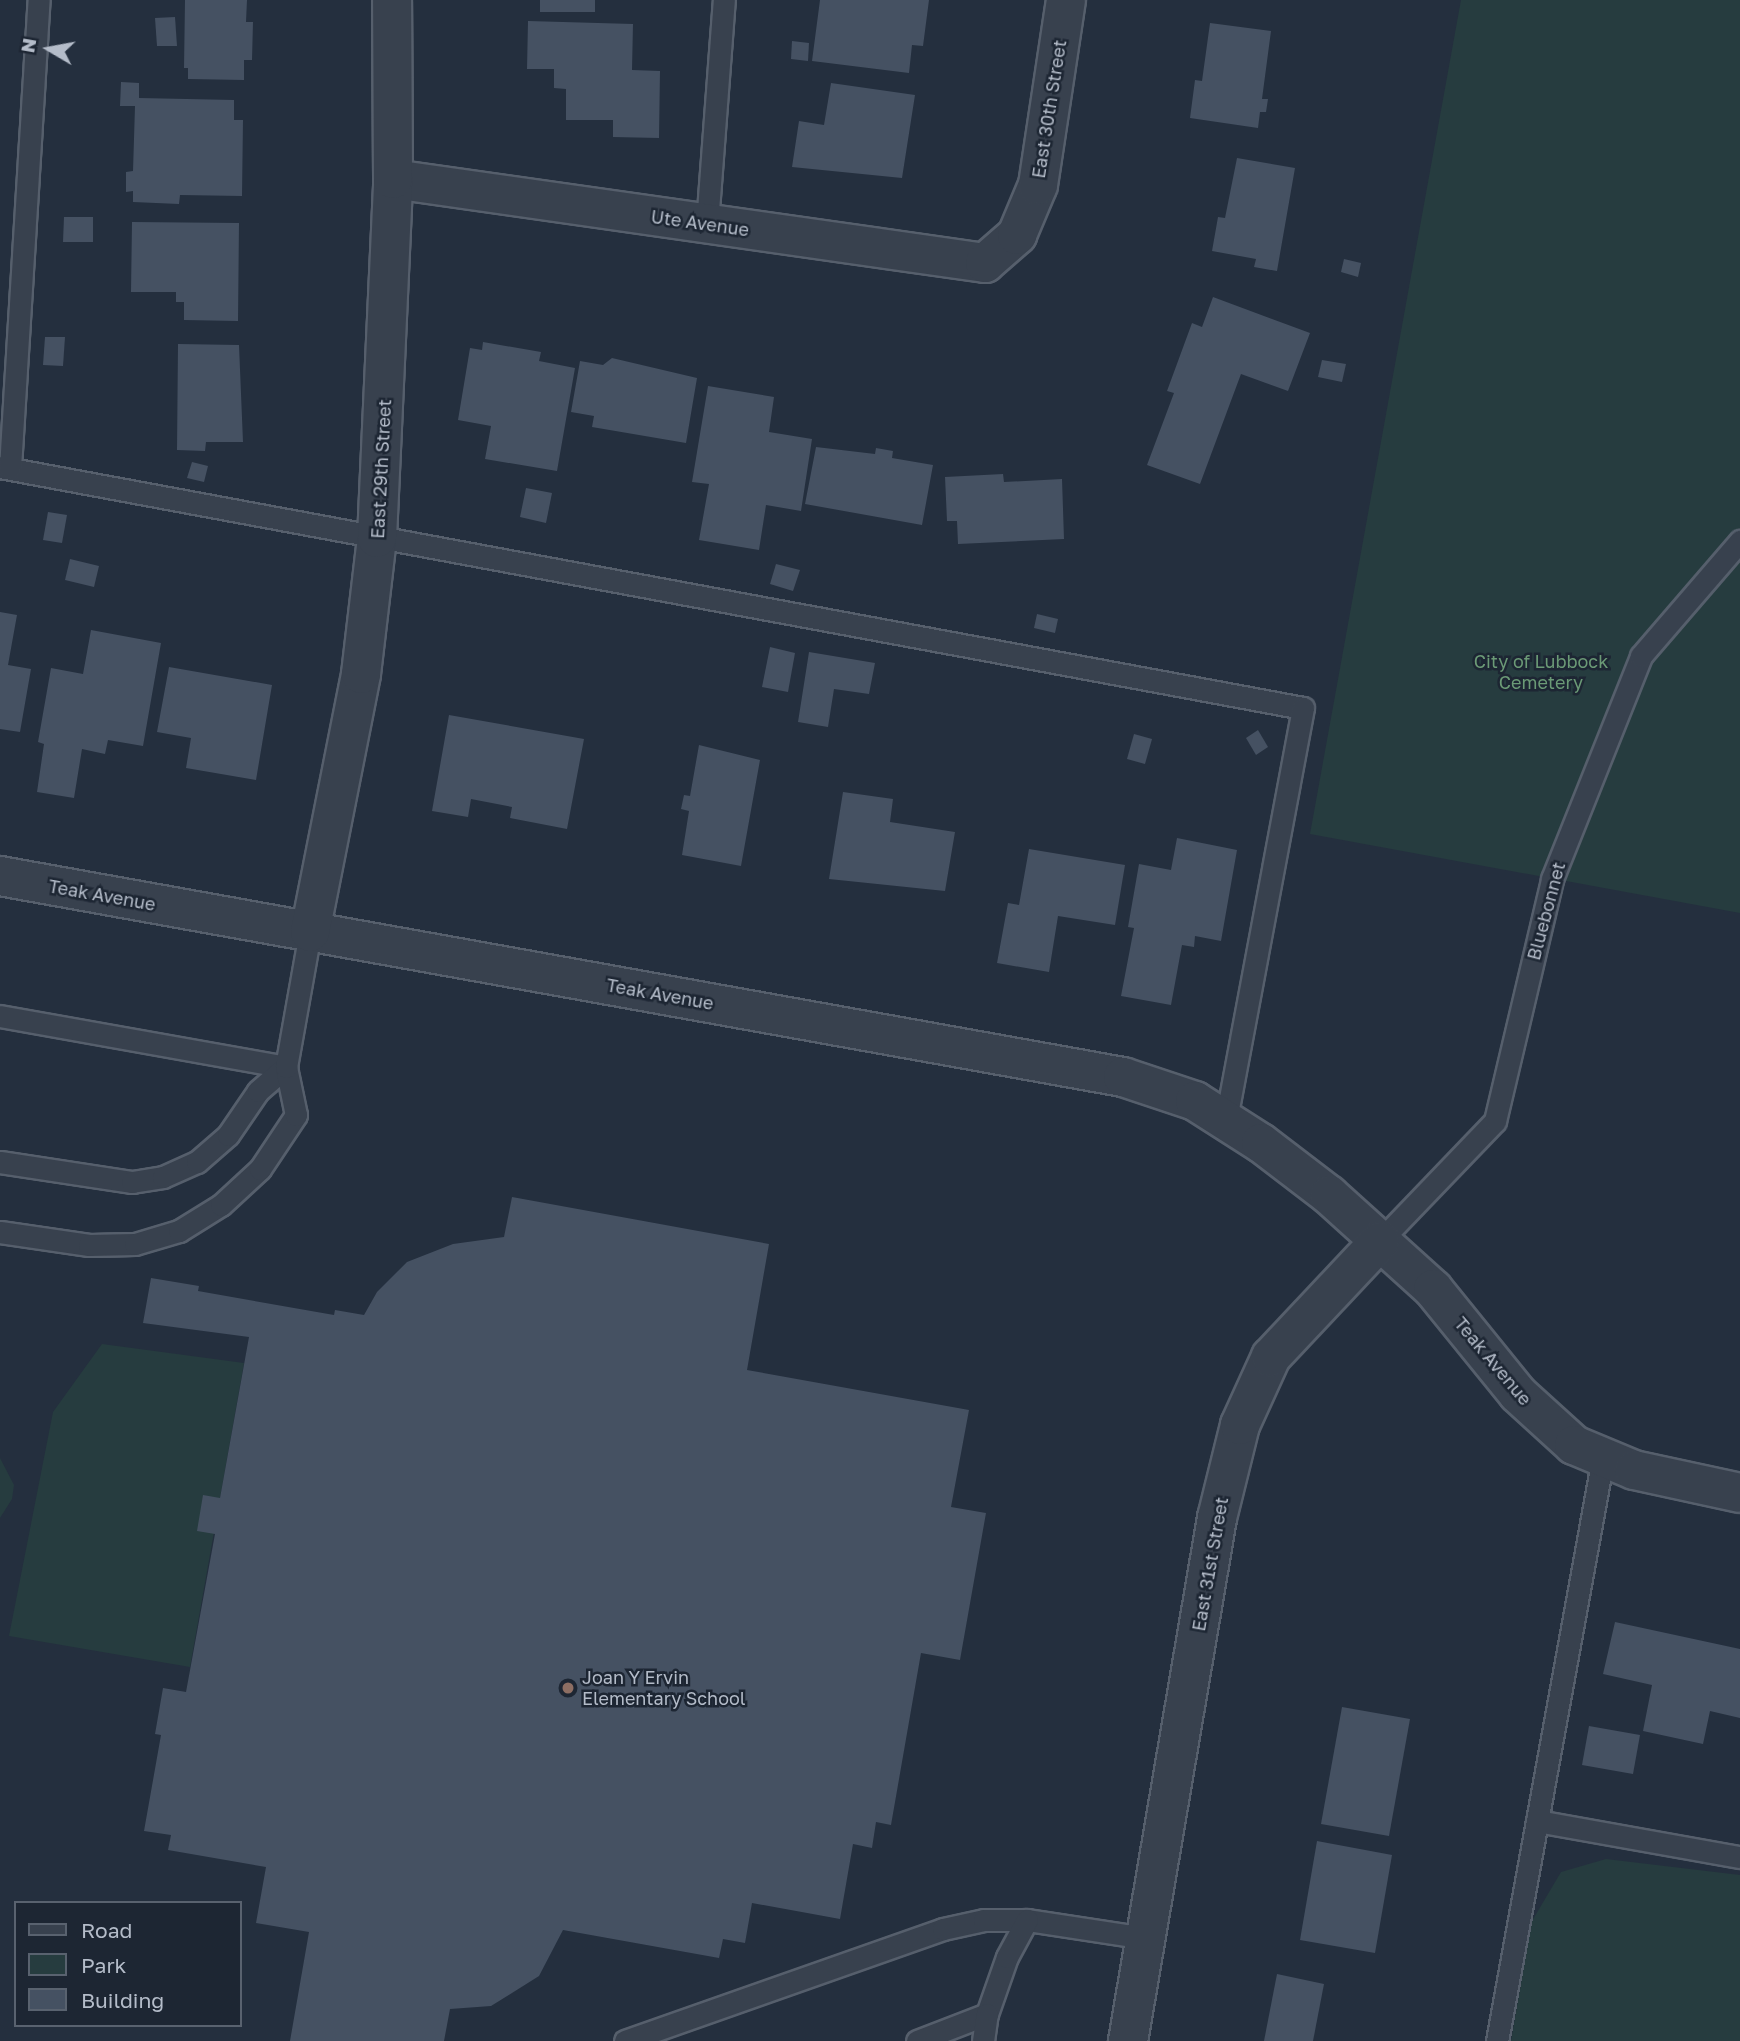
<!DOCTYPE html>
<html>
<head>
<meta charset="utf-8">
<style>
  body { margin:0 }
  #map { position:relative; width:1740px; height:2041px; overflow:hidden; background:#242f3e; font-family:"Golos Text",sans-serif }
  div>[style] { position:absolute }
  .green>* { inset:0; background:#263c3f }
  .building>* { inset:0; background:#455162 }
  .roads { filter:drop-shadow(2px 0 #565f6c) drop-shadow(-2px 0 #565f6c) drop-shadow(0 2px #565f6c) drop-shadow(0 -2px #565f6c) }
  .lane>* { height:21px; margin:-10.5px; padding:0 10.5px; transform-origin:10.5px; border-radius:10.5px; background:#38414e }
  .street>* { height:38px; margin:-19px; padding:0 19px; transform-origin:19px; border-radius:19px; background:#38414e }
  .dots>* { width:19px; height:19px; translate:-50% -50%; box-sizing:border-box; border:4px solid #1d2633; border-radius:50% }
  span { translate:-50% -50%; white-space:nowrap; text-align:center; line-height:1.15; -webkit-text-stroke:5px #1d2633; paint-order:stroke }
  .street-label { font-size:18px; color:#b4bcc9 }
  .park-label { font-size:18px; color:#6b9a76 }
  .poi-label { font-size:18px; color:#b4bcc9 }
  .left { translate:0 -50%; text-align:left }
  .legend { position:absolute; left:14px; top:1901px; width:228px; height:126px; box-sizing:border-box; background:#1d2633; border:2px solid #59626f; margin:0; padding:9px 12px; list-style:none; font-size:21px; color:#b4bcc9 }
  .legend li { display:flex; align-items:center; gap:14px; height:35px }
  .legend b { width:35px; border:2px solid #59626f }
  .north { position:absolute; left:14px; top:14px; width:70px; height:70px; -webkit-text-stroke:5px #1d2633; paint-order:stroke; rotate:280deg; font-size:19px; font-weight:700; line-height:28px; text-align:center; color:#b4bcc9 }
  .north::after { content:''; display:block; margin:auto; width:24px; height:32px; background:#b4bcc9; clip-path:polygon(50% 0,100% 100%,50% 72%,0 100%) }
</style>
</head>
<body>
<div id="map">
  <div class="green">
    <div style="clip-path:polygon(1461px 0,1740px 0,1740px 913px,1310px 834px)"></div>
    <div style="clip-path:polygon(102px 1344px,244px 1363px,190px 1667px,9px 1636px,53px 1412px)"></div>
    <div style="clip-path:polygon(0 1458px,14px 1485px,12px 1499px,0 1518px)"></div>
    <div style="clip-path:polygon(1606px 1859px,1740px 1875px,1740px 2041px,1511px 2041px,1532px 1921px,1561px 1872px)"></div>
  </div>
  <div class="building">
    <div style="clip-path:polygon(185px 0,247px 0,246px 22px,253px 22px,252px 60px,244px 60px,244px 80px,188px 79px,188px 68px,184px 68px)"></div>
    <div style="clip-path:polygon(540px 0,595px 0,595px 12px,540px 12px)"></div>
    <div style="clip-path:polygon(820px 0,929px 0,923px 46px,912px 45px,909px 73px,812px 61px)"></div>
    <div style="clip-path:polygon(175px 17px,177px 46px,157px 46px,155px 18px)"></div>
    <div style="clip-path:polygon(528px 21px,633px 24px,632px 70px,660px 71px,659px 138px,613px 137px,613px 120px,566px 120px,566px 89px,554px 88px,554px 69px,527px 69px)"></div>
    <div style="clip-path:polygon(1210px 23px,1271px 31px,1262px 99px,1268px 99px,1266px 112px,1260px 112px,1258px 128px,1190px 118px,1195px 80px,1202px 81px)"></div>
    <div style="clip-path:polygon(792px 41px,809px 43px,808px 61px,791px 59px)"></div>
    <div style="clip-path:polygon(121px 82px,139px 83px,139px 98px,234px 100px,234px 120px,243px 120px,242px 196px,180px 195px,179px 204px,133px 202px,133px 191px,126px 192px,126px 172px,133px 171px,135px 106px,120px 106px)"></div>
    <div style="clip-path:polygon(831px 83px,915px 95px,902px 178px,792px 167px,799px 121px,824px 125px)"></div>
    <div style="clip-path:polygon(1237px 158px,1295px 168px,1277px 271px,1254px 267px,1256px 259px,1212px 251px,1218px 217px,1225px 218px)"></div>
    <div style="clip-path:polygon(64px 217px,93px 217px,93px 242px,63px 242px)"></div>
    <div style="clip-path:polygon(132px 222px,239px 223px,238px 321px,184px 320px,184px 302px,176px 302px,176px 292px,131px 292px)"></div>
    <div style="clip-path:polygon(1344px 259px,1361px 263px,1358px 277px,1341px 272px)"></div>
    <div style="clip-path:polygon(1213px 297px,1310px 333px,1288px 391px,1241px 374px,1200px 484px,1147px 465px,1174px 393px,1167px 391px,1192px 323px,1202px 327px)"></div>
    <div style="clip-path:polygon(45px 337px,65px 337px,63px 366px,43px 365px)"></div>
    <div style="clip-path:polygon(483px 342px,541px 352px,539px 361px,575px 368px,557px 471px,485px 459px,491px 426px,458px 420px,470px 348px,482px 350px)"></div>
    <div style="clip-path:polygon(178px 344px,239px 345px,243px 442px,206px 442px,205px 451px,177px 450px)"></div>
    <div style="clip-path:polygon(612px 358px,697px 378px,686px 443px,592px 427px,594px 416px,571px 412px,580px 361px,603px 365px)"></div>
    <div style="clip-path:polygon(1322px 360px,1346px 364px,1342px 382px,1318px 377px)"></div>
    <div style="clip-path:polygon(708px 386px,774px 397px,769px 432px,812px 439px,801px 511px,766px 505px,759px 550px,699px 540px,709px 484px,692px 482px)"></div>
    <div style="clip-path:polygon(816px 447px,875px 454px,876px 448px,893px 451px,892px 458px,933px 465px,922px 525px,805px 504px)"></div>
    <div style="clip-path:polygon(192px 462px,208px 466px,204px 482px,187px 478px)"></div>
    <div style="clip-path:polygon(1003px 474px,1004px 482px,1062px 479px,1064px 539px,958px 544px,957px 521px,947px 521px,945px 477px)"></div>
    <div style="clip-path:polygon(526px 488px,552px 493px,546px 523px,520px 517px)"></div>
    <div style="clip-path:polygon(48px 512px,67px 515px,62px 543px,43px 540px)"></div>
    <div style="clip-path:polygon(70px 559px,99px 566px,94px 587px,65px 580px)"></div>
    <div style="clip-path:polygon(776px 564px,800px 570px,793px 591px,770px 584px)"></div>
    <div style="clip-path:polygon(0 612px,17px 615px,8px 665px,31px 669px,20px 732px,0 729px)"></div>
    <div style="clip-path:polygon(1037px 614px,1058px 619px,1055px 633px,1034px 628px)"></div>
    <div style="clip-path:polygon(91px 630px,161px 643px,143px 746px,108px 740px,105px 754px,82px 749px,74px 798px,37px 792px,44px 744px,38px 742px,51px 668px,83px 674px)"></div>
    <div style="clip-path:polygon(770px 647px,795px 653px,788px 692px,762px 687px)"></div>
    <div style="clip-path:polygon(809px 652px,875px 663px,869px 694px,834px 689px,828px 727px,798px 722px)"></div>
    <div style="clip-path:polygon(169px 667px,272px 685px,256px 780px,186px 768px,191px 738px,157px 732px)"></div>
    <div style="clip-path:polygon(449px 715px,584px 739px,567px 829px,510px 818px,512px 807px,471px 799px,468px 817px,432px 811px)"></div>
    <div style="clip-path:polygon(1258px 730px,1268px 747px,1256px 755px,1246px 738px)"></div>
    <div style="clip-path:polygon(1134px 734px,1152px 739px,1145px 764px,1127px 759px)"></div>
    <div style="clip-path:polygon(699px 745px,760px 760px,741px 866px,682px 855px,689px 811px,681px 809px,684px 795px,690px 796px)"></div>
    <div style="clip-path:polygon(843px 792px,893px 799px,890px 822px,955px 832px,945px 891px,829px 879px)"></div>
    <div style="clip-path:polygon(1177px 838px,1237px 850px,1221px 941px,1195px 936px,1194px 947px,1182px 945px,1171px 1005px,1121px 996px,1134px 928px,1128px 927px,1139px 864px,1171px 870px)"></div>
    <div style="clip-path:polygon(1029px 849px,1125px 865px,1115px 925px,1058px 916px,1049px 972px,997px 963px,1008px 903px,1019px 905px)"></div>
    <div style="clip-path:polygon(512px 1197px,769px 1244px,747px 1370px,969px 1410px,951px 1507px,986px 1513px,960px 1660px,921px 1653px,891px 1825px,876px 1822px,872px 1848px,853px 1844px,840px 1919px,752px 1903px,745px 1943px,723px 1939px,719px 1958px,563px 1930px,539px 1976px,491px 2006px,450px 2009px,444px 2041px,290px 2041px,309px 1932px,256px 1923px,266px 1867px,168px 1850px,171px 1835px,144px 1831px,161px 1735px,155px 1734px,163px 1688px,186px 1692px,215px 1534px,197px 1531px,203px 1495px,220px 1498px,249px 1337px,143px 1323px,151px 1278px,199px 1286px,198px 1291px,334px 1315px,335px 1310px,364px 1315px,377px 1292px,407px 1262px,453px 1244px,504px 1237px)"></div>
    <div style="clip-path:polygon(1615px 1622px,1740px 1649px,1740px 1718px,1710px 1711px,1703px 1744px,1643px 1731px,1652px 1685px,1603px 1674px)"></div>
    <div style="clip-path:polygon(1342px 1707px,1410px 1719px,1389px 1836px,1321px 1824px)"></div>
    <div style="clip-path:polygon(1589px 1726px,1640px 1735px,1633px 1774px,1582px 1765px)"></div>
    <div style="clip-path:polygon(1317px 1841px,1392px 1855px,1375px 1953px,1300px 1940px)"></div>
    <div style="clip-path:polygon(1277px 1974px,1324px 1984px,1313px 2041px,1264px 2041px)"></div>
  </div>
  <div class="roads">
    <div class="lane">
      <div style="left:707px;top:224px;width:225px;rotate:-85.7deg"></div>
      <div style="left:0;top:467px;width:1325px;rotate:10.48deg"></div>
      <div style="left:1303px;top:708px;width:420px;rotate:100.6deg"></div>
      <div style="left:10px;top:468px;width:469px;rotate:-86.5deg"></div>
      <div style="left:0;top:1016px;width:291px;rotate:10.1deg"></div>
      <div style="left:0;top:1162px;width:134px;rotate:8.6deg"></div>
      <div style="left:132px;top:1182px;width:31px;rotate:-9deg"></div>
      <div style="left:163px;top:1177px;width:37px;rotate:-24deg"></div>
      <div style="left:197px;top:1162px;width:41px;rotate:-41.1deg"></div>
      <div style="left:228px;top:1135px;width:53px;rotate:-55.7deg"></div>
      <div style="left:258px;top:1091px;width:37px;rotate:-41deg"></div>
      <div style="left:0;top:1232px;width:90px;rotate:8.3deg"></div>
      <div style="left:89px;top:1245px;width:46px;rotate:-1.2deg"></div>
      <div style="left:135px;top:1244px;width:46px;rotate:-16.5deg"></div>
      <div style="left:179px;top:1231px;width:49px;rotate:-31.8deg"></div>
      <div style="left:221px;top:1205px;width:53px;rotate:-42.7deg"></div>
      <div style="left:260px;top:1169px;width:65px;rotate:-56.3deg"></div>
      <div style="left:296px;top:1115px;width:49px;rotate:-101.8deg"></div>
      <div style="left:286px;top:1067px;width:137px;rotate:-79.9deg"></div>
      <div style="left:1380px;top:1241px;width:166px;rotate:-46.2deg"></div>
      <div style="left:1495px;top:1121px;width:249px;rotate:-76.7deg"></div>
      <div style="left:1552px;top:879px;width:240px;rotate:-68.2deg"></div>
      <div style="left:1641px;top:656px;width:152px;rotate:-49.3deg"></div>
      <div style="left:1537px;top:1821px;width:206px;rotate:10.1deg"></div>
      <div style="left:625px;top:2041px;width:337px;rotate:-19.4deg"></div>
      <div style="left:943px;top:1929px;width:42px;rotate:-12.4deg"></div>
      <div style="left:984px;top:1920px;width:43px"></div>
      <div style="left:1027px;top:1920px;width:120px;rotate:8.6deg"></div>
      <div style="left:917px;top:2041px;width:75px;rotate:-21.1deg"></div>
      <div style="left:987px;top:2014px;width:60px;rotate:-70.7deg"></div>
      <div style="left:1007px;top:1957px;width:42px;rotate:-61.6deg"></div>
      <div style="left:983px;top:2041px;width:27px;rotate:-82deg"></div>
      <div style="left:1497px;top:2041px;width:593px;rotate:-79.7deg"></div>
    </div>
    <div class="street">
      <div style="left:393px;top:179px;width:598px;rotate:8.08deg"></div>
      <div style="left:985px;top:263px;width:43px;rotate:-41.2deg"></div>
      <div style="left:1017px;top:235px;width:54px;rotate:-67.2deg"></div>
      <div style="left:1038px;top:185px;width:187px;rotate:-81.4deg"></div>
      <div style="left:0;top:876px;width:1141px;rotate:10.15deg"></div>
      <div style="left:1123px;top:1077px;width:76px;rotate:18.4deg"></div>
      <div style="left:1195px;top:1101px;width:78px;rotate:32.5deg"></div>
      <div style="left:1261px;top:1143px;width:86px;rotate:37.4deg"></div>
      <div style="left:1329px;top:1195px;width:140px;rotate:42.1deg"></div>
      <div style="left:1433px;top:1289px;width:135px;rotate:51deg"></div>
      <div style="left:1518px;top:1394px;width:76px;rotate:42.3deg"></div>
      <div style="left:1574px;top:1445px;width:65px;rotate:22.6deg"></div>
      <div style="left:1634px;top:1470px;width:108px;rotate:12.2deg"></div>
      <div style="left:310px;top:932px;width:263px;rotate:-78.8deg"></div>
      <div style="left:361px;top:674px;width:137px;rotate:-83.3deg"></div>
      <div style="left:377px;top:538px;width:359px;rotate:-87.4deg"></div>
      <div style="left:393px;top:179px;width:179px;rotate:-90.3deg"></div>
      <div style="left:1128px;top:2041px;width:531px;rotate:-80.34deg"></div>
      <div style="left:1217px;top:1518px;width:96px;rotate:-76.1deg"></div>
      <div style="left:1240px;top:1425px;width:75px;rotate:-65.5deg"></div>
      <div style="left:1271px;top:1357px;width:159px;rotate:-46.8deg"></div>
    </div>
  </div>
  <div class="dots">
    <div style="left:568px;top:1688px;background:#8d6e63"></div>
  </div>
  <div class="street-label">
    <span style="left:1049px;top:109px;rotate:-81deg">East 30th Street</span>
    <span style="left:700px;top:223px;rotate:8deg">Ute Avenue</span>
    <span style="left:381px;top:469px;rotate:-87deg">East 29th Street</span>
    <span style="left:102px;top:895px;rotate:10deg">Teak Avenue</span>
    <span style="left:1546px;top:911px;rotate:-75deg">Bluebonnet</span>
    <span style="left:660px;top:994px;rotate:10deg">Teak Avenue</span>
    <span style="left:1493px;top:1361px;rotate:50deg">Teak Avenue</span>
    <span style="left:1210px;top:1564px;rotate:-80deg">East 31st Street</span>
  </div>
  <div class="park-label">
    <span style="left:1541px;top:672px">City of Lubbock<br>Cemetery</span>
  </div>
  <div class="poi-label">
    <span class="left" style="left:582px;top:1688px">Joan Y Ervin<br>Elementary School</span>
  </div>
  <ul class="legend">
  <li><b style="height:9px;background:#38414e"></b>Road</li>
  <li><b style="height:19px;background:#263c3f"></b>Park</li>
  <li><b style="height:19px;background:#455162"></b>Building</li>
  </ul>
  <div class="north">N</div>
</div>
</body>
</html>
